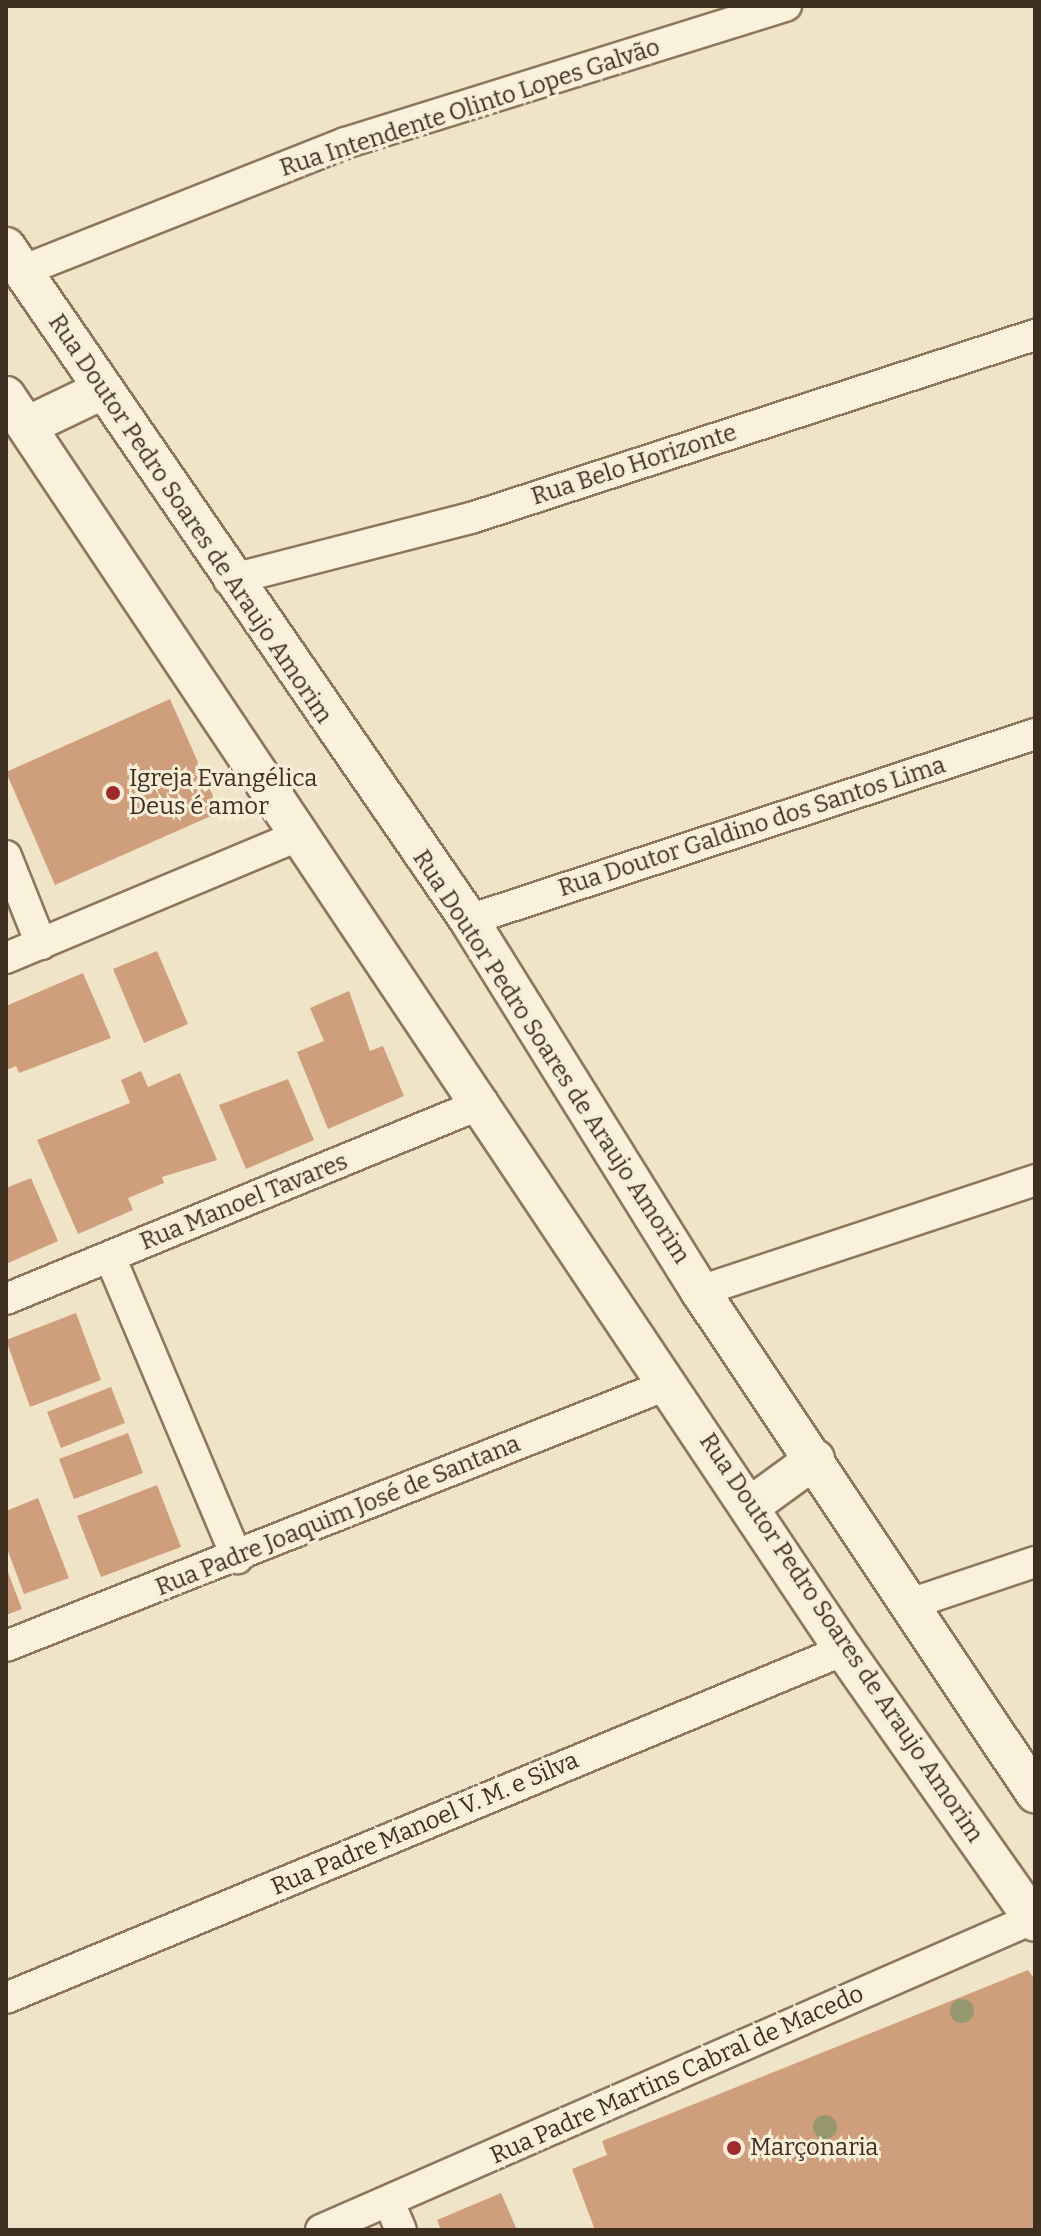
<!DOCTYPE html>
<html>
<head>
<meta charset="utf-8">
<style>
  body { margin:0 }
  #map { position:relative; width:1041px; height:2236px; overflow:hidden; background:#f0e4c8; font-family:Bitter,serif }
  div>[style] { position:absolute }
  .building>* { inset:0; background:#cf9f7d }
  .roads { filter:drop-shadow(2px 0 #8d765c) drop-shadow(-2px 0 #8d765c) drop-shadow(0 2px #8d765c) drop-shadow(0 -2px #8d765c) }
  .minor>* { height:30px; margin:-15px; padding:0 15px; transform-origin:15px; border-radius:15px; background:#faf1dc }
  .tertiary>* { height:38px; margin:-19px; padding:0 19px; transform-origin:19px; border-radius:19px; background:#faf1dc }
  .trees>* { width:24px; height:24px; margin:-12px; border-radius:50%; background:#96986f }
  .dots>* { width:22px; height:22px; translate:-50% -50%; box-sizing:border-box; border:4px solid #f7eed8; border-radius:50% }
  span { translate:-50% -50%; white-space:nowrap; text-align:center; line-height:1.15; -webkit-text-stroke:6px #f7eed8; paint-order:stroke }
  .street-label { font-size:24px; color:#3d2e20 }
  .poi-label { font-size:24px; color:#3d2e20 }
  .left { translate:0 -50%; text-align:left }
  .frame { position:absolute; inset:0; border:8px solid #3d2e20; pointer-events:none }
</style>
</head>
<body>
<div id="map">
  <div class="building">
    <div style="clip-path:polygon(170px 699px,220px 812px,55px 885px,6px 772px)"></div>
    <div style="clip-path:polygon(157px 951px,188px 1024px,144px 1043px,113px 969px)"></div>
    <div style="clip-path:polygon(83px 973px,111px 1038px,19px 1073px,16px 1066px,6px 1070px,6px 1006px)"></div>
    <div style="clip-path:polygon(349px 991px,370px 1051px,383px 1046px,404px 1096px,328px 1129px,297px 1052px,324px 1041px,310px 1008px)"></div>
    <div style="clip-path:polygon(141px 1071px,148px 1087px,180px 1073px,217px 1160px,162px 1177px,164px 1183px,128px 1198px,133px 1210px,78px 1234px,37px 1140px,130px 1103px,121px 1080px)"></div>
    <div style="clip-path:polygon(288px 1079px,314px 1140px,246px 1169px,219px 1105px)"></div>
    <div style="clip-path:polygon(31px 1178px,58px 1241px,6px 1264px,6px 1188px)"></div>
    <div style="clip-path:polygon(76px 1313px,101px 1380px,30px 1407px,6px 1340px)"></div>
    <div style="clip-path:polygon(111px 1387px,125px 1423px,61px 1448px,47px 1412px)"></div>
    <div style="clip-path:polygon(128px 1433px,143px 1473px,74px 1499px,59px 1459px)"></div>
    <div style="clip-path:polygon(157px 1485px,181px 1547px,101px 1577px,77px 1516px)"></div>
    <div style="clip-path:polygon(38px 1498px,69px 1578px,24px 1594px,6px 1546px,6px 1511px)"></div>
    <div style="clip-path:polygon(6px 1567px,22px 1609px,6px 1615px)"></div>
    <div style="clip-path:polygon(1028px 1970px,1035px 1980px,1035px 2230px,595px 2230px,572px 2169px,607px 2155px,602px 2141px)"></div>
    <div style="clip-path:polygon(501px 2193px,517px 2230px,441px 2230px,437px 2220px)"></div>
  </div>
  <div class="roads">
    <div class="minor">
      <div style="left:22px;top:271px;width:347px;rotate:-21.6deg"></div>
      <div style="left:345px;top:143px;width:462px;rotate:-17.3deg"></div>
      <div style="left:229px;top:580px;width:250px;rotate:-14.4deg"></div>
      <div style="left:471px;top:518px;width:593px;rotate:-17.98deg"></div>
      <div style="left:6px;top:856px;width:95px;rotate:68.3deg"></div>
      <div style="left:469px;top:920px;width:596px;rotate:-18.19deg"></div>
      <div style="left:6px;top:958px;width:319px;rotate:-22.7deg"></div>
      <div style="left:110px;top:1257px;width:327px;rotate:67.1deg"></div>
      <div style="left:700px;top:1291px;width:353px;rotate:-18.3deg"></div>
      <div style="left:6px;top:1299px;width:516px;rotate:-22.34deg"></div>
      <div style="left:910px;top:1604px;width:132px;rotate:-18.6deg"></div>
      <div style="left:6px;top:1646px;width:713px;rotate:-21.56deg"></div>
      <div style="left:6px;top:1998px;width:907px;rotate:-22.55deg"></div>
      <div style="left:389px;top:2202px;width:30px;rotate:67deg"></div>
      <div style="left:321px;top:2230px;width:776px;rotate:-23.63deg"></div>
    </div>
    <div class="tertiary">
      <div style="left:6px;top:247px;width:817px;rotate:55.47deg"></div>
      <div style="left:469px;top:920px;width:437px;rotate:58.1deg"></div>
      <div style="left:700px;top:1291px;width:604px;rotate:56.28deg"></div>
      <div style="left:6px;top:396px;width:1508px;rotate:56.25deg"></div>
      <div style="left:844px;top:1650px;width:332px;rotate:54.9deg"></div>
      <div style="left:27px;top:426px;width:81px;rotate:-25.6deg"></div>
      <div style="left:752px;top:1505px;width:78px;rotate:-36.1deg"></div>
    </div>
  </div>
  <div class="trees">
    <div style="left:962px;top:2011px"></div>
    <div style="left:825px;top:2127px"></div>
  </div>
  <div class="dots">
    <div style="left:113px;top:793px;background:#9e2a2b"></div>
    <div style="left:734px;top:2148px;background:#9e2a2b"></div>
  </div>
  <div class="street-label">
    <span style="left:470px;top:108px;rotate:-18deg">Rua Intendente Olinto Lopes Galvão</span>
    <span style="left:634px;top:465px;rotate:-18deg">Rua Belo Horizonte</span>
    <span style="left:190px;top:519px;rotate:56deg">Rua Doutor Pedro Soares de Araujo Amorim</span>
    <span style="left:752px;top:827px;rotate:-18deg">Rua Doutor Galdino dos Santos Lima</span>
    <span style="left:551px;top:1057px;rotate:57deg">Rua Doutor Pedro Soares de Araujo Amorim</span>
    <span style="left:244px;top:1202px;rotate:-22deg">Rua Manoel Tavares</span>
    <span style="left:338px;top:1516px;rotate:-22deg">Rua Padre Joaquim José de Santana</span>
    <span style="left:841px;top:1638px;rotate:56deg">Rua Doutor Pedro Soares de Araujo Amorim</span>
    <span style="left:425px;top:1824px;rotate:-23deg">Rua Padre Manoel V. M. e Silva</span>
    <span style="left:677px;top:2075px;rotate:-24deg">Rua Padre Martins Cabral de Macedo</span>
  </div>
  <div class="poi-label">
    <span class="left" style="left:129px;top:793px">Igreja Evangélica<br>Deus é amor</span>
    <span class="left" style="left:750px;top:2148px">Marçonaria</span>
  </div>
  <div class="frame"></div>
</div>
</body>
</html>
